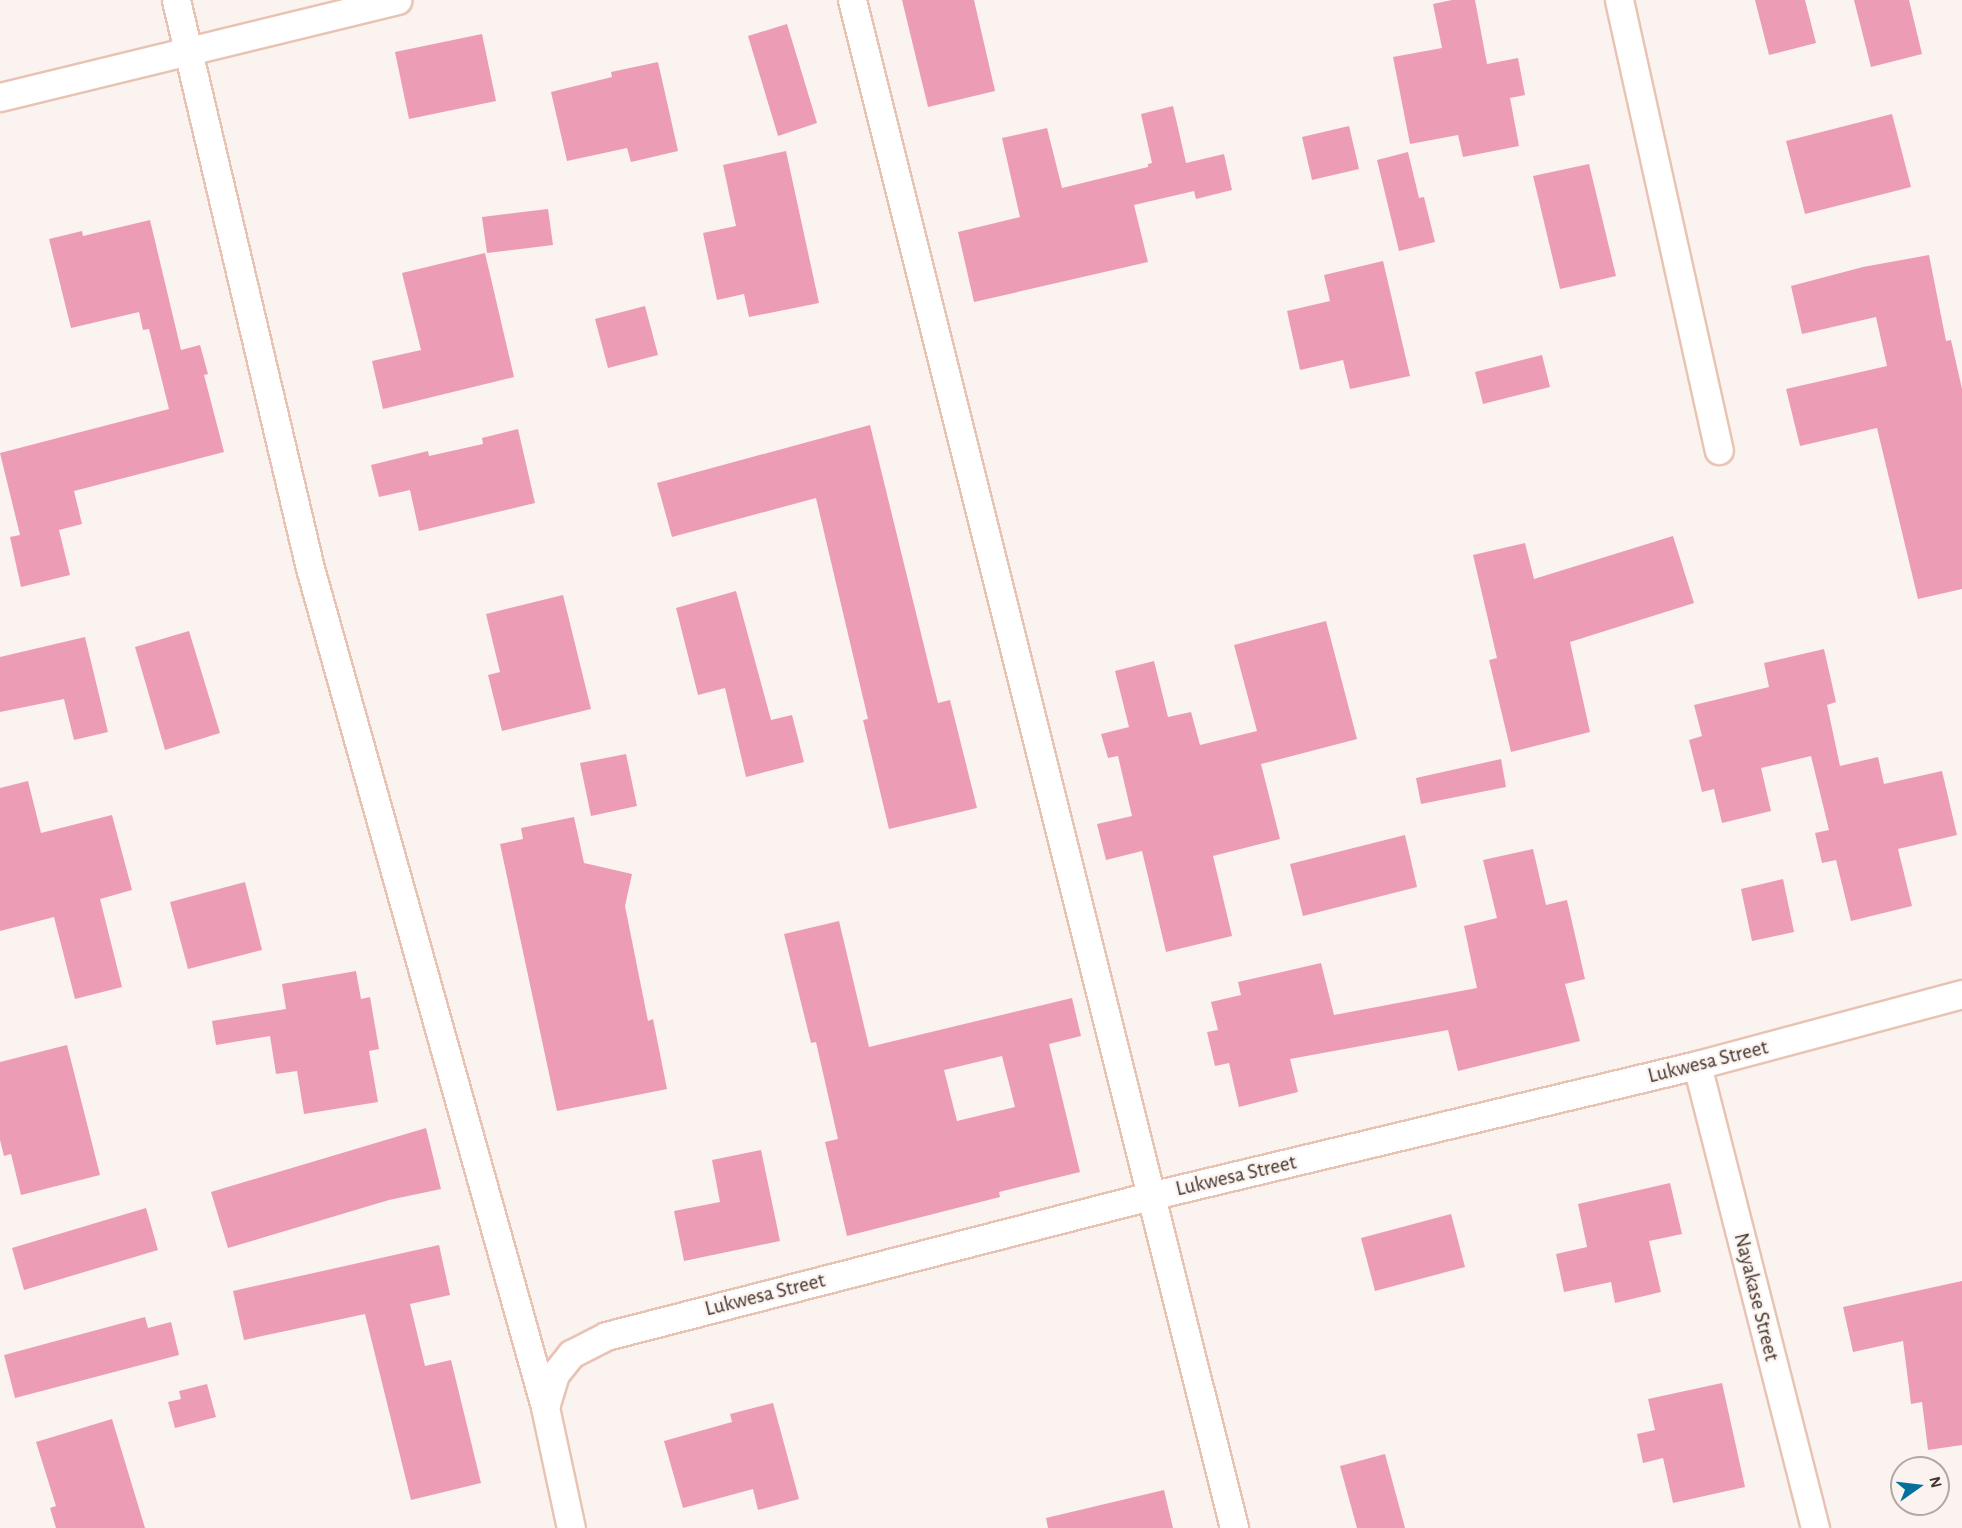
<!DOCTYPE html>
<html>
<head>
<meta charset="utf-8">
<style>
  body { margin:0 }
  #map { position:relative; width:1962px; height:1528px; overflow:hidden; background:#fbf3ef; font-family:"Alegreya Sans",sans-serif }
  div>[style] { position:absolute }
  .building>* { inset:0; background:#ed9cb5 }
  .roads { filter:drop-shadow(2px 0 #e8c3b3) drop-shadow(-2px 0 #e8c3b3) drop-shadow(0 2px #e8c3b3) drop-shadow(0 -2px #e8c3b3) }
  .street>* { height:27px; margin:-13.5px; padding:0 13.5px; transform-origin:13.5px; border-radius:13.5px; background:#fff }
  span { translate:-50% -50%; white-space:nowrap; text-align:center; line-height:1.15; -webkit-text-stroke:4.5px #fbf3ef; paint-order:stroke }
  .street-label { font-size:21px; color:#453630 }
  .north { position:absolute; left:1890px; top:1456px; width:60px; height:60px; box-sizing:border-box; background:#fbf3ef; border:2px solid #b2a7a3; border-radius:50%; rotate:76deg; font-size:16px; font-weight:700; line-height:24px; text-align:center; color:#453630 }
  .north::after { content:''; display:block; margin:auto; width:21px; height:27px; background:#05709c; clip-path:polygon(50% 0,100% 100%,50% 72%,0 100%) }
</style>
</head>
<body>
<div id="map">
  <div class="building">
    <div style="clip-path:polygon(902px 0,974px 0,995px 91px,928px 107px)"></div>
    <div style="clip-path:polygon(1452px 0,1475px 0,1487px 64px,1518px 58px,1525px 95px,1510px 98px,1519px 146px,1463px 157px,1458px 135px,1410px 144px,1393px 57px,1442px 48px,1433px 4px)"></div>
    <div style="clip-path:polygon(1755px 0,1805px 0,1816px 43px,1769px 55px)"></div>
    <div style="clip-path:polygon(1854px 0,1909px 0,1922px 54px,1871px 67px)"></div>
    <div style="clip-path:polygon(787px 24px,817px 123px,778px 136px,748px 36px)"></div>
    <div style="clip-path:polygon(482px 34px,496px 101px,409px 119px,395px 52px)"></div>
    <div style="clip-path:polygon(658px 62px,678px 151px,631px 162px,627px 148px,567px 161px,551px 92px,612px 77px,611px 72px)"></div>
    <div style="clip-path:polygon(1173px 106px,1186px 163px,1224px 154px,1232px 190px,1196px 199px,1194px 191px,1134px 205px,1148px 262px,974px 302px,958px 232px,1020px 217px,1002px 138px,1047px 128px,1062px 188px,1148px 167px,1148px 164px,1152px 163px,1141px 114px)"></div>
    <div style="clip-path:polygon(1892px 114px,1911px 187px,1805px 214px,1786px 141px)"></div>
    <div style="clip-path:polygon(1349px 126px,1359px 169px,1312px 180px,1302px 137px)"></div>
    <div style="clip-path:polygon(786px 151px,819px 303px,749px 317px,744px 294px,717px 300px,703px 233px,736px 226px,723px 165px)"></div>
    <div style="clip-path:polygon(1408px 152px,1419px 198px,1424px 197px,1435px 242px,1399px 251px,1377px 160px)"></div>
    <div style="clip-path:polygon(1589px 164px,1616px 276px,1560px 289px,1533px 176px)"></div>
    <div style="clip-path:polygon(548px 209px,553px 245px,487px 253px,482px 217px)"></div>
    <div style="clip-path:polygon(150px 220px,181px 350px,200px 345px,208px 374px,204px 375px,224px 452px,74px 491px,82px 524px,59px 530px,70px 575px,21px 587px,10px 537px,20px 535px,0 453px,169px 409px,149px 329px,143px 330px,139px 312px,71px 328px,49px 239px,82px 231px,83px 236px)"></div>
    <div style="clip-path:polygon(485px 253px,514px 377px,383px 409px,372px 361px,421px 350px,402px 273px)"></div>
    <div style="clip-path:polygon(1929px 255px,1946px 341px,1951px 340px,1962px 389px,1962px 589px,1918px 599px,1877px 428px,1800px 446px,1786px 389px,1887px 366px,1876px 317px,1802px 334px,1791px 286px,1863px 267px)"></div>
    <div style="clip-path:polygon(1383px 261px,1410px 376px,1350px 389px,1343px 360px,1300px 370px,1287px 311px,1330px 301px,1324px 275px)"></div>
    <div style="clip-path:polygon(645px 306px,658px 355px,608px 368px,595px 319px)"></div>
    <div style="clip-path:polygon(1542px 355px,1550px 387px,1483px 404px,1475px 372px)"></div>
    <div style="clip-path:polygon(870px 425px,938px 703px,950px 700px,977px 808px,889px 829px,863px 720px,868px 719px,816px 498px,672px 537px,657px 483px)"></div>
    <div style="clip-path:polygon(518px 429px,535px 503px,419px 531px,410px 490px,379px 497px,371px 465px,428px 451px,429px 456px,483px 444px,482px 438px)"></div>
    <div style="clip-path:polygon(1673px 536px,1694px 603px,1570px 642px,1590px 732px,1511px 752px,1489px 660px,1497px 658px,1473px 555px,1525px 543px,1534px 579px)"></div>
    <div style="clip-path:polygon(736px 591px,771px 720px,792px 715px,804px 762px,746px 777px,725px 688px,698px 695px,676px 608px)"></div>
    <div style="clip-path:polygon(563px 595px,591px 709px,502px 731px,488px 675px,500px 672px,486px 614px)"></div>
    <div style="clip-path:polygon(1326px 621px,1357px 739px,1261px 764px,1280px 839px,1213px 856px,1232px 936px,1166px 952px,1142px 851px,1106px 860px,1097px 824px,1132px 816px,1118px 756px,1108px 758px,1101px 734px,1129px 727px,1115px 671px,1154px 661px,1168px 717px,1191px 712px,1200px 745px,1257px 731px,1234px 645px)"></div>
    <div style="clip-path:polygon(189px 631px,220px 733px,165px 750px,135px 647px)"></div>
    <div style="clip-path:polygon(85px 637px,108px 732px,74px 740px,64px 699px,0 712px,0 657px)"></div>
    <div style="clip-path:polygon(1824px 649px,1836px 702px,1827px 705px,1840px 766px,1878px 757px,1884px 784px,1942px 771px,1957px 835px,1898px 849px,1912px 906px,1851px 921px,1836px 860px,1822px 863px,1815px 833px,1829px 830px,1811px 756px,1761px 768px,1771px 811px,1722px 823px,1714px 789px,1702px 792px,1689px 740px,1702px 736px,1694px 705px,1769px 687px,1764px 663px)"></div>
    <div style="clip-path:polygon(626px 754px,637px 806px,591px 816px,580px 763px)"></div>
    <div style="clip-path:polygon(1501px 759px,1506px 787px,1421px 804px,1416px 778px)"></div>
    <div style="clip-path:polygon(28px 781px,41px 833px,112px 815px,132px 890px,100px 899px,122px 987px,75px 999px,54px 917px,0 931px,0 788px)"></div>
    <div style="clip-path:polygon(574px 817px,584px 863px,632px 874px,625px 906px,648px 1021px,653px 1019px,667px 1089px,557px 1111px,500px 844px,523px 839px,521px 828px)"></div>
    <div style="clip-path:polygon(1405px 835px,1417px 887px,1303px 916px,1290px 864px)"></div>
    <div style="clip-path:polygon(1533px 849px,1546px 905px,1567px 900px,1585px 979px,1565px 984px,1580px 1041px,1458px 1071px,1448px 1030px,1290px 1059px,1298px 1092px,1239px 1107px,1229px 1063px,1215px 1066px,1207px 1032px,1218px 1030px,1211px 1002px,1241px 995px,1238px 982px,1321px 963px,1334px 1015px,1477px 988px,1464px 926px,1497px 918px,1483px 860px)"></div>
    <div style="clip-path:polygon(1783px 879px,1794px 932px,1752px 941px,1741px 889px)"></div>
    <div style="clip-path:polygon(245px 882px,262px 950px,188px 969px,170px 902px)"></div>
    <div style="clip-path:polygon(evenodd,839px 921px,869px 1047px,1072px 998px,1081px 1036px,1049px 1044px,1080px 1172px,999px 1192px,1000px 1197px,847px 1236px,825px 1142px,838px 1139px,816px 1042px,811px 1043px,784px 934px,839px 921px,1002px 1056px,1015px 1107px,957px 1121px,944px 1070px,1002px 1056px)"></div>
    <div style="clip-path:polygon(356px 971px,361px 999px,370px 997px,379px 1049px,369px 1051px,378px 1102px,304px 1114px,297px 1071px,276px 1074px,270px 1036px,216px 1045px,212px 1021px,286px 1009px,282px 984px)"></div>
    <div style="clip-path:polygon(67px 1045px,100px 1175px,21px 1195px,11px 1154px,4px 1156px,0 1140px,0 1062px)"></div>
    <div style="clip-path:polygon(426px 1128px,441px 1189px,389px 1200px,228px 1248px,211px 1192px)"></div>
    <div style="clip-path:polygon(761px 1150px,780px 1241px,684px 1261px,674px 1211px,720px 1202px,712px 1160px)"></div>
    <div style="clip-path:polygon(1670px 1183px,1682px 1234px,1649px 1241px,1661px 1292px,1615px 1303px,1611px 1282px,1564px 1292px,1556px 1254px,1587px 1247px,1578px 1204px)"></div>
    <div style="clip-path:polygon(146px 1208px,158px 1250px,24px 1290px,12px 1248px)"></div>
    <div style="clip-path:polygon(1451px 1214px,1465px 1267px,1375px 1291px,1361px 1238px)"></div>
    <div style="clip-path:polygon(439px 1245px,450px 1295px,410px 1304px,425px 1366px,451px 1360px,481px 1483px,411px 1500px,365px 1314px,244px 1340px,233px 1291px)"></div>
    <div style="clip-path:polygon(1962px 1281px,1962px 1445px,1928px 1450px,1922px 1402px,1911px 1404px,1903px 1341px,1853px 1352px,1843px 1307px)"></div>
    <div style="clip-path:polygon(145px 1317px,148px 1328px,171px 1322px,179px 1355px,15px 1398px,4px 1355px)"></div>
    <div style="clip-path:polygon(1722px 1383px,1745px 1487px,1673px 1503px,1663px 1458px,1643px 1463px,1637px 1434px,1655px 1430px,1648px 1399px)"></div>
    <div style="clip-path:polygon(207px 1384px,216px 1417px,175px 1428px,168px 1402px,181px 1399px,179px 1391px)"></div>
    <div style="clip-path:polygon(773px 1403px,799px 1499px,758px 1510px,753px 1489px,683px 1508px,664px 1441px,732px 1422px,730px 1414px)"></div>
    <div style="clip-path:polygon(112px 1419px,145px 1528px,56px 1528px,50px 1508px,56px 1506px,36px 1442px)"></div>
    <div style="clip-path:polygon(1385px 1454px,1405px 1528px,1357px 1528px,1340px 1466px)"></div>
    <div style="clip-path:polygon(1164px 1490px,1173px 1528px,1048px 1528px,1046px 1518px)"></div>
  </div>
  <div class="roads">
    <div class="street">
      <div style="left:176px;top:0;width:584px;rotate:76.73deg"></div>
      <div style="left:310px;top:568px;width:871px;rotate:74.35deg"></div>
      <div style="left:545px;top:1407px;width:124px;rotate:77.9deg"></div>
      <div style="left:852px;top:0;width:1575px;rotate:75.96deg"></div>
      <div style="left:1619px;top:0;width:461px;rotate:77.5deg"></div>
      <div style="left:0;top:97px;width:409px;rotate:-13.7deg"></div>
      <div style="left:1697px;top:1065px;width:478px;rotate:75.7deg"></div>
      <div style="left:545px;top:1407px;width:34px;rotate:-73deg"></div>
      <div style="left:555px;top:1374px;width:26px;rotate:-51deg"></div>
      <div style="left:571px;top:1354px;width:39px;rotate:-27deg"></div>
      <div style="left:606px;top:1336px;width:562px;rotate:-14.43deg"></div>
      <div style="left:1150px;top:1196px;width:562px;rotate:-13.47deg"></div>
      <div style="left:1697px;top:1065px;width:274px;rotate:-15deg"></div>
    </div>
  </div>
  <div class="street-label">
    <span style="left:1708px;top:1062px;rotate:-14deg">Lukwesa Street</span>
    <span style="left:1236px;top:1176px;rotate:-13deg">Lukwesa Street</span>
    <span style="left:765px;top:1295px;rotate:-14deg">Lukwesa Street</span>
    <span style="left:1756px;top:1297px;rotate:76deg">Nayakase Street</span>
  </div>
  <div class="north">N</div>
</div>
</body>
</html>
